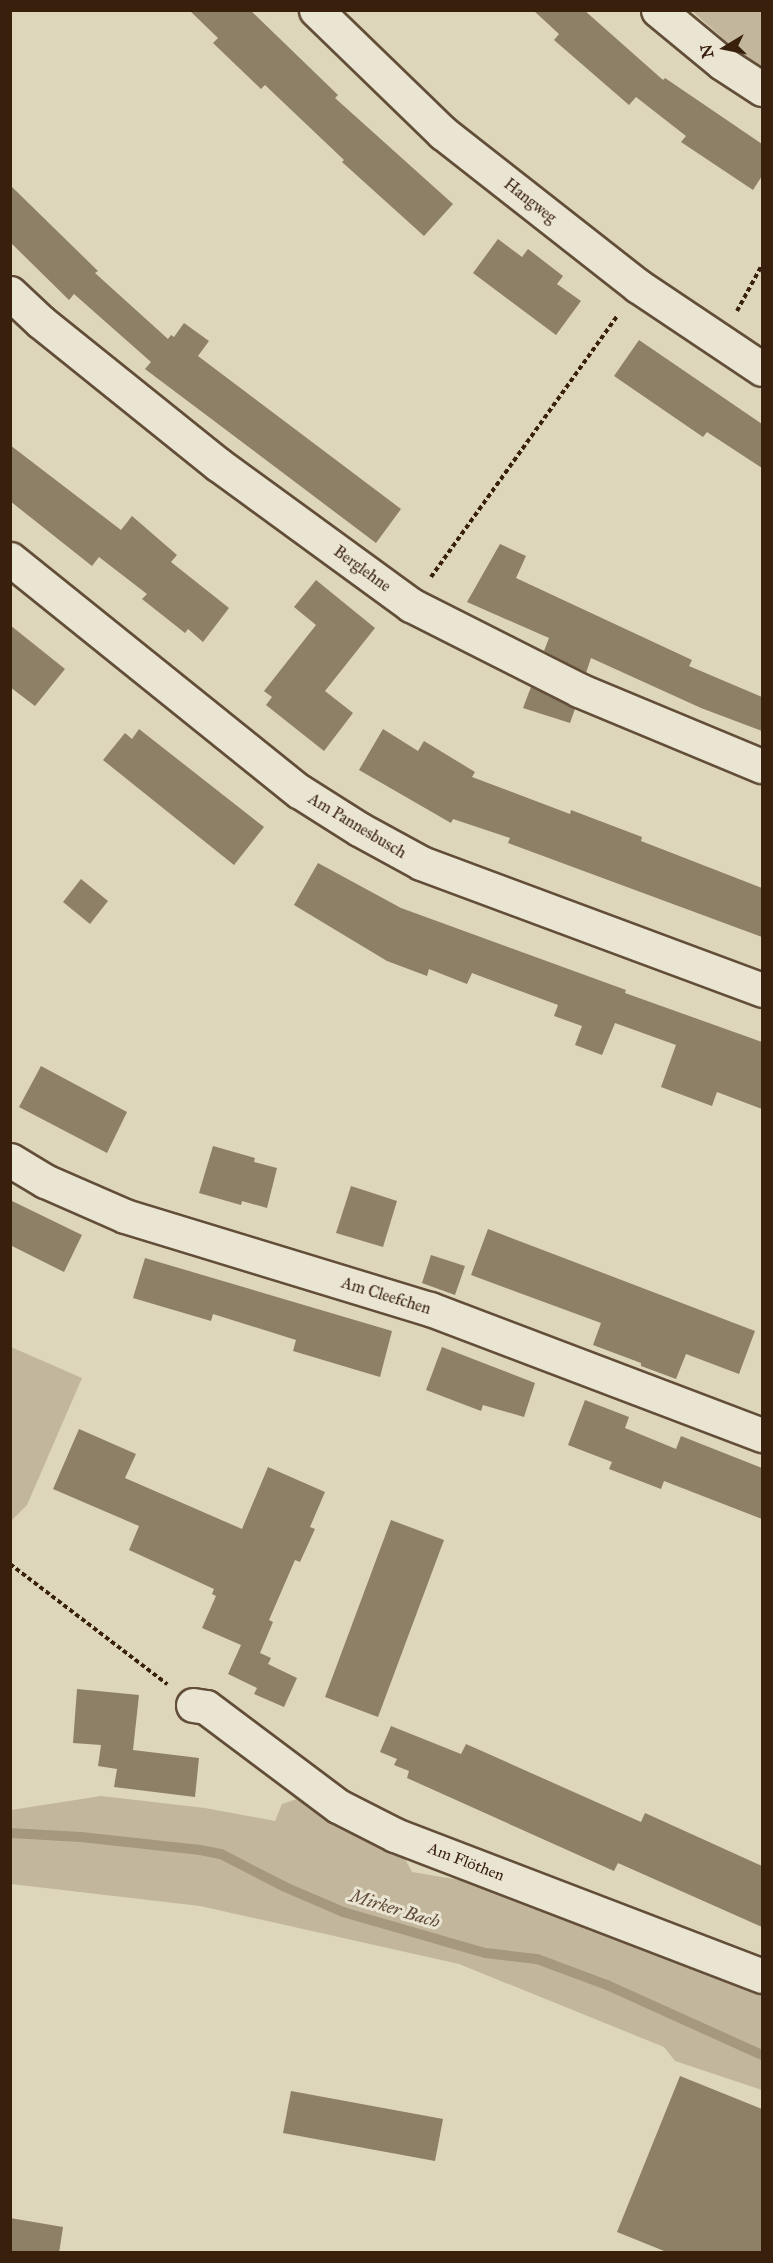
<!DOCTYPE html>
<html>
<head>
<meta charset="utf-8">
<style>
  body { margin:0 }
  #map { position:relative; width:773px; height:2263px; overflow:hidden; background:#ded6ba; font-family:"IM FELL Great Primer",serif }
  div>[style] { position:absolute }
  .green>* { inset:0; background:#c2b79d }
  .stream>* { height:10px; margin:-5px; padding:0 5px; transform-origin:5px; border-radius:5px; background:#a6987f }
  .building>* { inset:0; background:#8e7f67 }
  .path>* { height:4px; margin-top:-2px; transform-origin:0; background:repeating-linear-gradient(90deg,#38200d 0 4.5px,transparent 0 7.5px) }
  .roads { filter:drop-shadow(2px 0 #624e38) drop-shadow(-2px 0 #624e38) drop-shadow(0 2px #624e38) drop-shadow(0 -2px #624e38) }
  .street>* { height:33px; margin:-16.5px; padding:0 16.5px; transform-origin:16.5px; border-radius:16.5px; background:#eae4d2 }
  span { translate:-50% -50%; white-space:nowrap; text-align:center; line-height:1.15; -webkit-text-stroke:6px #eae4d2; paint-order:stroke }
  .street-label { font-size:16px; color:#38200d }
  .water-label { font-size:18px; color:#5e4a35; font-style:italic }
  .frame { position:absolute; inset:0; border:12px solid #38200d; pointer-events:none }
  .north { position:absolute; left:695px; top:18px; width:60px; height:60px; -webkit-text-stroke:4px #eae4d2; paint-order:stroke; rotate:260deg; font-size:16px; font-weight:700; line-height:24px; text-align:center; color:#38200d }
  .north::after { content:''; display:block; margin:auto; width:21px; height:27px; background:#38200d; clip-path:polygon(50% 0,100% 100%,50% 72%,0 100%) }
</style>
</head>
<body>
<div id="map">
  <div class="green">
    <div style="clip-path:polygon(692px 11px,762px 11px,762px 67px,736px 50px)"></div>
    <div style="clip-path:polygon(11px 1347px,82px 1378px,27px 1505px,11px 1521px)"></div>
    <div style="clip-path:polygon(101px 1796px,205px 1808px,275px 1821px,282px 1804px,303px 1797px,333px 1818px,404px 1857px,412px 1872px,496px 1886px,762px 1989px,762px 2090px,675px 2061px,664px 2047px,459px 1964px,200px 1906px,11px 1884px,11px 1810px)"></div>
  </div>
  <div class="stream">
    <div style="left:10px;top:1833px;width:71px;rotate:3.2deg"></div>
    <div style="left:81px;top:1837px;width:120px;rotate:6.2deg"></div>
    <div style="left:200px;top:1850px;width:21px;rotate:11deg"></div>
    <div style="left:221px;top:1854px;width:72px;rotate:27.3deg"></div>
    <div style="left:285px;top:1887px;width:63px;rotate:23.3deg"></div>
    <div style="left:343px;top:1912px;width:148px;rotate:16.1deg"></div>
    <div style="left:485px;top:1953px;width:52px;rotate:6.6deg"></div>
    <div style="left:537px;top:1959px;width:75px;rotate:20.4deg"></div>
    <div style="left:607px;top:1985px;width:170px;rotate:24.3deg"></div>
  </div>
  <div class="building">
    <div style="clip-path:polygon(189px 10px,250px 10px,338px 95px,335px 98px,453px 204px,424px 236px,342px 162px,344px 160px,265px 85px,261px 89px,213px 43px,218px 38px)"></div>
    <div style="clip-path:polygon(533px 10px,584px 10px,663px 80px,665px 78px,762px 144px,762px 176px,753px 190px,681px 142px,686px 136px,636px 97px,629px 105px,554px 40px,559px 34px)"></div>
    <div style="clip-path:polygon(10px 185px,98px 271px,95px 273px,168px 339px,171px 335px,174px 337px,184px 323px,209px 341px,198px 356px,401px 509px,376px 543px,145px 369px,151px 362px,74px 294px,69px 300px,10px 242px)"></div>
    <div style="clip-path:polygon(498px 239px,522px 257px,528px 249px,563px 276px,557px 284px,581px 301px,556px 335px,473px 273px)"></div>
    <div style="clip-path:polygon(639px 340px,762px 424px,762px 468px,707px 432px,703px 437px,614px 376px)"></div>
    <div style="clip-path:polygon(10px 445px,121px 530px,132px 516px,177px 555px,171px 562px,229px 608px,203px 642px,188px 629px,185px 633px,142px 599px,147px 594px,99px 557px,92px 566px,10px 501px)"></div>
    <div style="clip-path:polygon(500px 544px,526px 556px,516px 578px,692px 660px,689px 666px,762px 697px,762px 731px,701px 708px,591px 658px,586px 673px,544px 651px,549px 638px,467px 602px)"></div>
    <div style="clip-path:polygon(316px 580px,375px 628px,325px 691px,353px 713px,324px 751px,266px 705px,272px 697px,264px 691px,316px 625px,294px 607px)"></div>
    <div style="clip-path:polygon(10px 625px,65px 669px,35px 706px,10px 687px)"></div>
    <div style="clip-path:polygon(531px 687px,575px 709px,570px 723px,523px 708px)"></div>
    <div style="clip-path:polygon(139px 729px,264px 827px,234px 865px,103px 760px,125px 733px,132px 739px)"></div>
    <div style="clip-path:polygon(383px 729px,418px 751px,424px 741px,475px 772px,472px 777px,570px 814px,571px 810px,642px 837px,641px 841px,762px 888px,762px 937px,508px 843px,510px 838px,453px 819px,451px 823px,359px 770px)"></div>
    <div style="clip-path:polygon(318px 863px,401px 908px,626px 990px,625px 993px,762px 1042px,762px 1109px,717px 1092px,712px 1106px,661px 1087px,676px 1045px,615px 1023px,602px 1055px,575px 1045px,582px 1026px,554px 1016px,558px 1005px,472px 973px,467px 984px,429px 969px,427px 976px,387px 961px,294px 905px)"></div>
    <div style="clip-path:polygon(81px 879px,108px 901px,90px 924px,63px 902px)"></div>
    <div style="clip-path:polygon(41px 1066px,127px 1112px,107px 1153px,19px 1107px)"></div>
    <div style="clip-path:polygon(213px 1146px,255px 1158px,254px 1162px,277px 1168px,267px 1208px,242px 1201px,241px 1205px,199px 1193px)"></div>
    <div style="clip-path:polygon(351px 1186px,397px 1201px,383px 1247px,336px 1233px)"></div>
    <div style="clip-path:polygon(10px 1200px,82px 1235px,64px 1272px,10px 1245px)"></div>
    <div style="clip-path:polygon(488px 1229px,755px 1331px,739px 1374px,686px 1354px,676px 1379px,641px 1366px,641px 1363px,593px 1345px,601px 1323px,471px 1275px)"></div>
    <div style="clip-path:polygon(431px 1255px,465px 1266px,455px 1295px,422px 1283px)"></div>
    <div style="clip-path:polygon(145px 1258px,392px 1331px,380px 1377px,293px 1351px,296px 1340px,213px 1314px,211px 1321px,133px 1298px)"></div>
    <div style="clip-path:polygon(442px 1347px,535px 1383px,524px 1417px,483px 1405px,481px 1411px,426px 1390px)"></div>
    <div style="clip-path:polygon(585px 1400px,629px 1417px,625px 1428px,676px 1449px,681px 1436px,762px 1468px,762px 1519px,664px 1481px,661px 1489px,609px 1469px,612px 1462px,568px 1445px)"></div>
    <div style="clip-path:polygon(79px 1429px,136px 1454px,125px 1478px,242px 1529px,268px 1467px,325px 1492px,310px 1527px,315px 1529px,300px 1562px,295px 1560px,269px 1620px,273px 1622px,260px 1653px,271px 1658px,268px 1664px,297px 1678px,284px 1707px,254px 1694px,257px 1688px,228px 1674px,241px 1645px,202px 1628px,216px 1596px,212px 1594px,214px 1589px,129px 1550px,139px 1526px,53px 1489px)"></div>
    <div style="clip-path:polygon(391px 1520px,444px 1540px,378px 1717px,325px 1697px)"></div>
    <div style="clip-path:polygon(77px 1689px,139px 1695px,133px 1750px,199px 1758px,195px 1797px,114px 1787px,117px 1769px,98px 1766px,101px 1745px,73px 1743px)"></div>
    <div style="clip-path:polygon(391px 1726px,461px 1754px,466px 1744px,641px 1822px,645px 1813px,762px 1866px,762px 1927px,618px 1863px,614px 1871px,407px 1778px,409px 1771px,394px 1765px,397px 1759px,380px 1752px)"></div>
    <div style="clip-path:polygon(680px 2076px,762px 2109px,762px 2253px,669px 2253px,617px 2232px)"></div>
    <div style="clip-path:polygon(291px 2091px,443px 2119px,435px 2161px,283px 2133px)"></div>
    <div style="clip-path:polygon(10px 2218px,63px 2227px,59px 2253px,10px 2253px)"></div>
  </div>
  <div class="path">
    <div style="left:737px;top:311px;width:52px;rotate:-61.5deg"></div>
    <div style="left:431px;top:577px;width:322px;rotate:-54.5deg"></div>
    <div style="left:10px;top:1564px;width:198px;rotate:37.4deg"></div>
  </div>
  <div class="roads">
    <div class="street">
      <div style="left:316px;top:10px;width:177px;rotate:44.1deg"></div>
      <div style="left:443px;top:133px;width:248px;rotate:38.1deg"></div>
      <div style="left:638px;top:286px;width:149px;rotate:33.8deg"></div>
      <div style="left:658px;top:10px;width:83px;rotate:39.6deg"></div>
      <div style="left:722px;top:63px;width:48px;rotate:33deg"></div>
      <div style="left:10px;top:293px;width:42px;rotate:43.1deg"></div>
      <div style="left:41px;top:322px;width:228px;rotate:38.8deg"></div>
      <div style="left:219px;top:465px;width:238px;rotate:36.1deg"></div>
      <div style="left:411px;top:605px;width:188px;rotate:26.8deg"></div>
      <div style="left:579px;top:690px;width:198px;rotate:22.6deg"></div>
      <div style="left:10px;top:559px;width:371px;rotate:38.8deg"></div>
      <div style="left:299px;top:791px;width:71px;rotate:32.3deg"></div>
      <div style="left:359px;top:829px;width:71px;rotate:28.7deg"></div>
      <div style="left:421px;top:863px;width:364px;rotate:20.4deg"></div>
      <div style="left:10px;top:1160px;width:41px;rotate:31deg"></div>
      <div style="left:45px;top:1181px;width:87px;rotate:23.6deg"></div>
      <div style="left:125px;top:1216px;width:319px;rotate:17deg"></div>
      <div style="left:430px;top:1309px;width:355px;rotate:20.8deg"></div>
      <div style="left:193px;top:1705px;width:13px;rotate:9deg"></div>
      <div style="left:206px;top:1707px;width:165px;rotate:36.9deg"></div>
      <div style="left:338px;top:1806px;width:64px;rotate:27deg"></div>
      <div style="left:395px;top:1835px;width:393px;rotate:21deg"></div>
    </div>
  </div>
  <div class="street-label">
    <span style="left:530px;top:201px;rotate:38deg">Hangweg</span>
    <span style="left:362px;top:569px;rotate:36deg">Berglehne</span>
    <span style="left:357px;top:826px;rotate:31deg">Am Pannesbusch</span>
    <span style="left:386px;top:1296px;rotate:17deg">Am Cleefchen</span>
    <span style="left:466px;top:1862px;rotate:21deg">Am Flöthen</span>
  </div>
  <div class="water-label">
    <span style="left:395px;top:1909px;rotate:17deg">Mirker Bach</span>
  </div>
  <div class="frame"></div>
  <div class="north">N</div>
</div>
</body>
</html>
